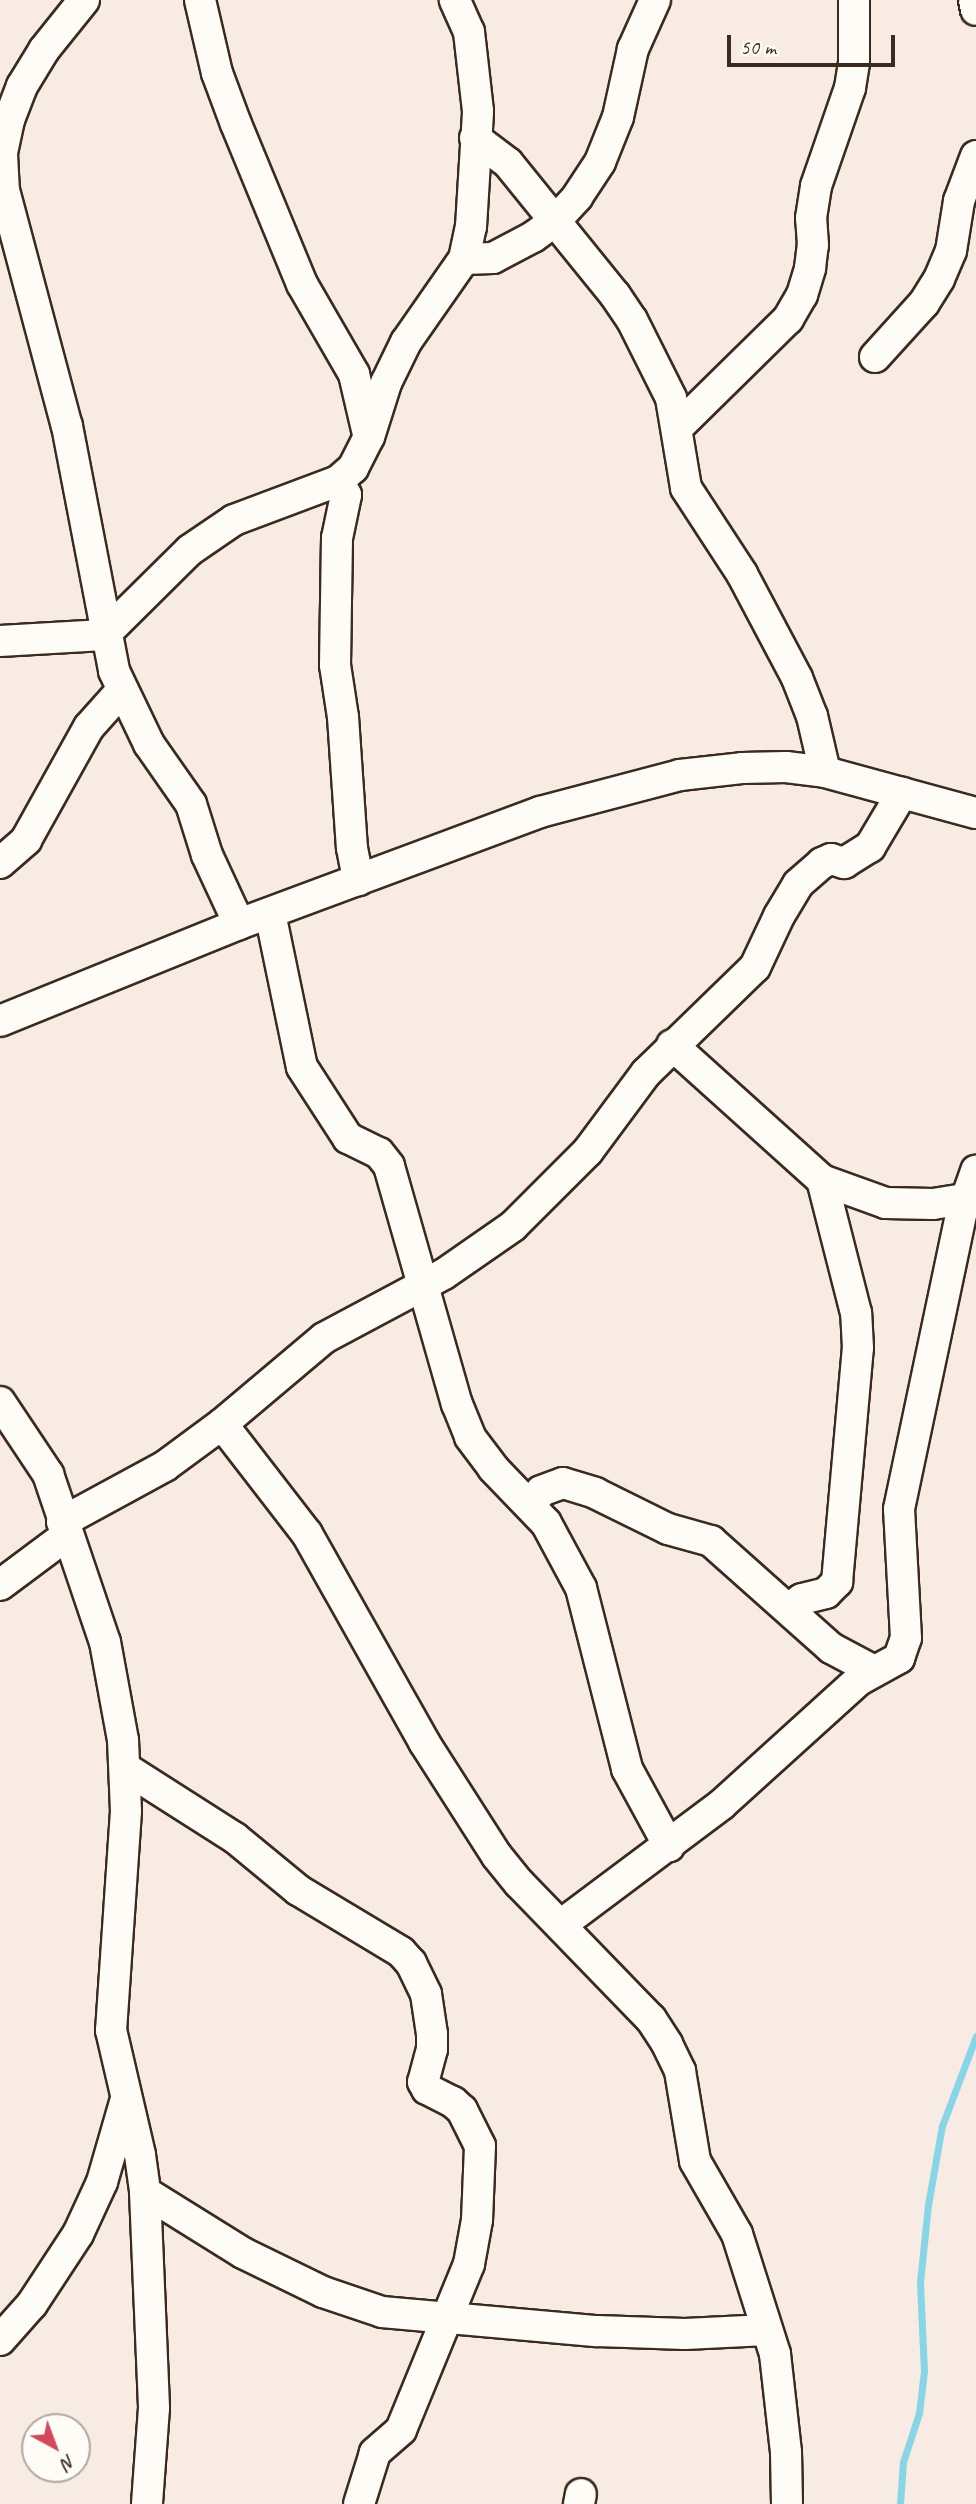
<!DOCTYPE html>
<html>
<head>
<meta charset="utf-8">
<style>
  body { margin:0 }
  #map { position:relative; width:976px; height:2504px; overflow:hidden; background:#f7ebe3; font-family:Caveat,sans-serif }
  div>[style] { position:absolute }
  .stream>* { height:7px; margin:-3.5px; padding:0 3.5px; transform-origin:3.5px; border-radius:3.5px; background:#88d5e8 }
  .roads { filter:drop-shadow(2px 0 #3b2a1e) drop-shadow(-2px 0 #3b2a1e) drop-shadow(0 2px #3b2a1e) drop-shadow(0 -2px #3b2a1e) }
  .minor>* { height:30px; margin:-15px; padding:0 15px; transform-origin:15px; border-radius:15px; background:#fdfcf7 }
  span { translate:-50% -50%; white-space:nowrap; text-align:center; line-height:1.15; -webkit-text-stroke:6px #fdfcf7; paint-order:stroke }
  .north { position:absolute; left:21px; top:2413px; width:70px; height:70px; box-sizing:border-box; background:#fdfcf7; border:2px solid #afa8a0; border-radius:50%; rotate:139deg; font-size:19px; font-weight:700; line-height:28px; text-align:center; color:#3b2a1e }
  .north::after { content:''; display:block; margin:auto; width:24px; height:32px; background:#d1495b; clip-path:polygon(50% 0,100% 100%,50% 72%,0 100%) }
  .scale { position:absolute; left:727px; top:35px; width:168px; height:32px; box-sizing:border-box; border:4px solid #3b2a1e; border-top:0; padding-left:9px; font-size:21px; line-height:24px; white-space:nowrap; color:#3b2a1e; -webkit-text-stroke:5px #fdfcf7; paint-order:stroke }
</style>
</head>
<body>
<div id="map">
  <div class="stream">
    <div style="left:900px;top:2504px;width:42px;rotate:-85.9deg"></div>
    <div style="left:903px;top:2462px;width:52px;rotate:-71.9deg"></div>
    <div style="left:919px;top:2413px;width:42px;rotate:-83.2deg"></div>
    <div style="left:924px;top:2371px;width:89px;rotate:-92.6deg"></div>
    <div style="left:920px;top:2282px;width:77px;rotate:-84.1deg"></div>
    <div style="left:928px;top:2205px;width:80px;rotate:-80deg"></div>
    <div style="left:942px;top:2126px;width:96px;rotate:-69.3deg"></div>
  </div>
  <div class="roads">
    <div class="minor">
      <div style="left:84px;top:0;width:64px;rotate:128.7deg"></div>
      <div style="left:44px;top:50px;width:42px;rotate:121.4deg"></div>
      <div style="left:22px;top:86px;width:36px;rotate:111deg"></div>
      <div style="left:9px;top:120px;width:35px;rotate:102deg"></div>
      <div style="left:2px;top:154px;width:36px;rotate:87deg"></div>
      <div style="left:4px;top:190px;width:244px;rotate:75.1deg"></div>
      <div style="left:67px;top:426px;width:249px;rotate:79.1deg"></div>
      <div style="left:114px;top:671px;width:81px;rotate:64.4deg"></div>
      <div style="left:149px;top:744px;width:73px;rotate:55deg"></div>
      <div style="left:191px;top:804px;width:53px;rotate:72.6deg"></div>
      <div style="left:207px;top:855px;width:76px;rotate:65.1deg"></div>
      <div style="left:200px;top:0;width:75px;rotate:76.9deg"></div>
      <div style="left:217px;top:73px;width:54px;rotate:69.6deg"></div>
      <div style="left:236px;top:124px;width:173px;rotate:67.6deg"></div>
      <div style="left:302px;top:284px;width:104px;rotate:60deg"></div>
      <div style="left:354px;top:374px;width:62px;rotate:76.9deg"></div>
      <div style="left:974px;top:0;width:10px;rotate:79deg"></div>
      <div style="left:475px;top:138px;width:41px;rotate:37.1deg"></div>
      <div style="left:508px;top:163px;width:170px;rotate:51deg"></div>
      <div style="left:615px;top:295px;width:30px;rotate:56deg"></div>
      <div style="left:632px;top:320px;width:87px;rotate:63.4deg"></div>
      <div style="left:671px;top:398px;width:91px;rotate:80.5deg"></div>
      <div style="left:686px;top:488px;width:103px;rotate:56.9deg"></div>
      <div style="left:742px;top:574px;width:118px;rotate:62.1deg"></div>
      <div style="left:797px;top:678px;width:41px;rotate:68.5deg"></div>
      <div style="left:812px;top:716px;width:57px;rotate:76.9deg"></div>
      <div style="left:464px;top:259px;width:29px;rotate:-2deg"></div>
      <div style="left:493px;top:258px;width:45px;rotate:-27.7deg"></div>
      <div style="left:533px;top:237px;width:27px;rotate:-36deg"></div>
      <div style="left:555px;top:221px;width:33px;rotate:-47deg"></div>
      <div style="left:577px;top:197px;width:42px;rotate:-56.7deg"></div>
      <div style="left:600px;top:162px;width:48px;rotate:-68.2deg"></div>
      <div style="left:618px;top:117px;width:70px;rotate:-77.6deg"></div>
      <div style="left:633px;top:49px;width:54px;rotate:-65.8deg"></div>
      <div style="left:875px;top:357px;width:73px;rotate:-47.8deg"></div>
      <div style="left:924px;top:303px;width:28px;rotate:-58deg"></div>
      <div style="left:939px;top:279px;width:30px;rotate:-67deg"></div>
      <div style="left:951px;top:251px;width:51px;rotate:-80.9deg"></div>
      <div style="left:959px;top:201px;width:48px;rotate:-69.3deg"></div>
      <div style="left:677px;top:428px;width:156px;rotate:-44.5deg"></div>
      <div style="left:788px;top:319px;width:28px;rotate:-60deg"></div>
      <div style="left:802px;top:295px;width:28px;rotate:-73deg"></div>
      <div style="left:810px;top:268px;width:23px;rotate:-83deg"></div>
      <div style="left:813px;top:245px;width:27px;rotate:-94deg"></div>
      <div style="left:811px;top:218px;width:32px;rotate:-81deg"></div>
      <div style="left:816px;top:186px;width:104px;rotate:-70.9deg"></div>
      <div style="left:850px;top:88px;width:25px;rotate:-81deg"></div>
      <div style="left:854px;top:63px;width:63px;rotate:-90deg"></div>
      <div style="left:338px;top:481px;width:16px;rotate:60deg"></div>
      <div style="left:346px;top:495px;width:44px;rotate:101.8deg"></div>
      <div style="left:337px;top:538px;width:127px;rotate:90.9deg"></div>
      <div style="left:335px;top:665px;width:53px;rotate:81.3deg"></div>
      <div style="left:343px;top:717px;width:131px;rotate:86.1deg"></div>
      <div style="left:352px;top:848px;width:33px;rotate:79deg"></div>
      <div style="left:0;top:641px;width:104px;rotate:-3.3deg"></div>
      <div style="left:104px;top:635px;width:121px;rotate:-44.7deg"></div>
      <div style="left:190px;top:550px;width:53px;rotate:-34.3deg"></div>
      <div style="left:234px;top:520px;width:111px;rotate:-20.6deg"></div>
      <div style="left:338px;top:481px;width:20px;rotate:-41deg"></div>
      <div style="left:353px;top:468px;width:35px;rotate:-63deg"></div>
      <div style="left:369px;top:437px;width:57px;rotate:-72.5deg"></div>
      <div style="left:386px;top:383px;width:46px;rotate:-64deg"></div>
      <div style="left:406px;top:342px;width:101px;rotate:-55.1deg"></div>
      <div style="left:464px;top:259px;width:33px;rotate:-78deg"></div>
      <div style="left:471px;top:227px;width:116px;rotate:-86.5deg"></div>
      <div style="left:478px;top:111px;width:80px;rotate:-96.5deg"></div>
      <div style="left:469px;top:32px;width:35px;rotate:-114deg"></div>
      <div style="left:0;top:863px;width:35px;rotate:-41deg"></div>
      <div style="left:26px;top:840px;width:129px;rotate:-60.9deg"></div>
      <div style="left:89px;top:727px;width:50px;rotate:-48.3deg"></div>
      <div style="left:270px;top:913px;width:157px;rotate:78.3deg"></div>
      <div style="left:302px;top:1067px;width:85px;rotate:57.1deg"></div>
      <div style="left:348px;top:1138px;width:34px;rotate:26deg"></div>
      <div style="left:379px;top:1153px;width:16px;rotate:52deg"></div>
      <div style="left:389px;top:1166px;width:248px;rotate:74.1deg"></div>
      <div style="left:457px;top:1404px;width:35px;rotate:68deg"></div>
      <div style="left:470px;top:1437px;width:39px;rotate:53deg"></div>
      <div style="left:493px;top:1468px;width:76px;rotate:46.1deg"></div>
      <div style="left:546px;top:1523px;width:74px;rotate:61.7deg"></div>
      <div style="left:581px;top:1588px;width:187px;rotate:75.7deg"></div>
      <div style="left:627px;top:1769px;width:88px;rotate:61.4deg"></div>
      <div style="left:0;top:1021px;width:258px;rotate:-22.1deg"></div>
      <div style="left:239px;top:924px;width:321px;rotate:-20.4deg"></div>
      <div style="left:540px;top:812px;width:145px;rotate:-14.8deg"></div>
      <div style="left:680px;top:775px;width:62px;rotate:-6.4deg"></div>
      <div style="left:742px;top:768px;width:44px;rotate:-1.3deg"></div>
      <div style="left:786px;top:767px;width:39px;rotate:7deg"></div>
      <div style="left:825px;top:772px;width:156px;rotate:15.2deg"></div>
      <div style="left:672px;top:1045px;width:202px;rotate:42deg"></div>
      <div style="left:822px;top:1180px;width:68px;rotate:19.8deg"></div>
      <div style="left:886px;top:1203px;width:47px;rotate:1.2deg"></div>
      <div style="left:933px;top:1204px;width:33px;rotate:-9deg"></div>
      <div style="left:0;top:1402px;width:87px;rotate:56.3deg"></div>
      <div style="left:48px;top:1474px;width:177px;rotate:71.3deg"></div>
      <div style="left:105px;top:1642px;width:100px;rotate:79.6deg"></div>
      <div style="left:123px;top:1740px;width:71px;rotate:87.6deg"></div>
      <div style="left:126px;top:1811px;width:220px;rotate:93.9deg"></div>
      <div style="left:111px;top:2030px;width:128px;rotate:76.9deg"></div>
      <div style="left:140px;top:2155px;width:37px;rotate:82deg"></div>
      <div style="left:145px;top:2192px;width:216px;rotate:87.6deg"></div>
      <div style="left:154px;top:2408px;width:96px;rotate:94.2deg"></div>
      <div style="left:222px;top:1424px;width:139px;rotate:52.3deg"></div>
      <div style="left:307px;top:1534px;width:239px;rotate:60.6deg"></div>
      <div style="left:424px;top:1742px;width:135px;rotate:57.4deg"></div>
      <div style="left:497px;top:1856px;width:35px;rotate:51deg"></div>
      <div style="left:519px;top:1883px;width:190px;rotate:45.9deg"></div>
      <div style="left:651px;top:2019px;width:30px;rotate:57deg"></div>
      <div style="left:667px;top:2044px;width:30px;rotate:64deg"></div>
      <div style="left:680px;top:2071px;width:91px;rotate:80.5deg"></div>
      <div style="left:695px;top:2161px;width:84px;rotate:60.1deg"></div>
      <div style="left:737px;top:2234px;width:126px;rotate:72.4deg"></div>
      <div style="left:775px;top:2354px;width:99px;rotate:83.6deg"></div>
      <div style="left:786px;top:2452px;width:52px;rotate:88.9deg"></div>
      <div style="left:531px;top:1504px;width:16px;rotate:-52deg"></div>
      <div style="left:541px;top:1491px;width:23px;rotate:-20deg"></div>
      <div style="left:563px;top:1483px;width:34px;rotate:17deg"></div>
      <div style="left:595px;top:1493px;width:81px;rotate:26.3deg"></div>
      <div style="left:668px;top:1529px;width:45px;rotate:15.6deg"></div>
      <div style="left:711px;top:1541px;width:161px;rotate:41.7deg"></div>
      <div style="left:831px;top:1648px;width:49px;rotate:28.1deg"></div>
      <div style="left:62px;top:1522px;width:117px;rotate:-28.5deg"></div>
      <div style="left:165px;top:1466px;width:71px;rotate:-36.4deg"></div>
      <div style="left:222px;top:1424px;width:133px;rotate:-40.1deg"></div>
      <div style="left:324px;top:1338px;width:136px;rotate:-28.1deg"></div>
      <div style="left:444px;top:1274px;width:84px;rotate:-34.8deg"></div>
      <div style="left:513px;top:1226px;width:106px;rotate:-45deg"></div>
      <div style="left:588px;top:1151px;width:97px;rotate:-53.4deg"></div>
      <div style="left:646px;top:1073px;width:152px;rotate:-44.2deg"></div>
      <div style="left:755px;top:967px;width:56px;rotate:-64.8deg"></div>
      <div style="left:779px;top:916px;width:37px;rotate:-59deg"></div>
      <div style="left:798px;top:884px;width:32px;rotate:-41deg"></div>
      <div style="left:822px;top:863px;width:10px;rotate:-24deg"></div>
      <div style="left:831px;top:859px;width:14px;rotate:17deg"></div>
      <div style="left:844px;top:863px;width:31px;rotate:-32deg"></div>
      <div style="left:870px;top:847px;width:63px;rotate:-59.3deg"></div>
      <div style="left:0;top:1585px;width:84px;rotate:-36.7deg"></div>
      <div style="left:789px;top:1609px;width:16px;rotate:-38deg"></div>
      <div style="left:802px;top:1599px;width:25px;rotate:-14deg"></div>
      <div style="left:826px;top:1593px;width:16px;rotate:-45deg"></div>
      <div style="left:837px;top:1582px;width:235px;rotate:-84.9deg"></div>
      <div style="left:858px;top:1348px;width:35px;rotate:-93deg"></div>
      <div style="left:856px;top:1313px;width:137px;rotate:-104.3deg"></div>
      <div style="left:125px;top:1768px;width:130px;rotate:32.5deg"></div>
      <div style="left:235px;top:1838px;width:82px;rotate:39.5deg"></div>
      <div style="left:298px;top:1890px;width:120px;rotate:31deg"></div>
      <div style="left:401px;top:1952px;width:15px;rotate:48deg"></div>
      <div style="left:411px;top:1963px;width:34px;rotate:64deg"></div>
      <div style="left:426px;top:1994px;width:40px;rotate:81.5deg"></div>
      <div style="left:432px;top:2034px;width:15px;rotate:90deg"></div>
      <div style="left:432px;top:2049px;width:34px;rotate:105deg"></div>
      <div style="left:423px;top:2082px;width:8px;rotate:60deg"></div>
      <div style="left:427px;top:2089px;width:29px;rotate:27deg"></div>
      <div style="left:453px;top:2102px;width:12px;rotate:42deg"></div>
      <div style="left:462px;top:2110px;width:40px;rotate:63.4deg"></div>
      <div style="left:480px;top:2146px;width:74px;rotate:92.3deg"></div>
      <div style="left:477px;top:2220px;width:45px;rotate:100.3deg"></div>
      <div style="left:469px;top:2264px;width:179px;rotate:112.3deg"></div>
      <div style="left:401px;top:2430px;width:35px;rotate:139deg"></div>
      <div style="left:375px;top:2453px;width:53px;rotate:107.4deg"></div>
      <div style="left:562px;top:1924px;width:199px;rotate:-36.8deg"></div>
      <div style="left:721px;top:1805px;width:186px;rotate:-42.2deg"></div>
      <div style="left:859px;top:1680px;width:46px;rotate:-28.8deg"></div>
      <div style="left:899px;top:1658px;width:21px;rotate:-71deg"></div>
      <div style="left:906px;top:1638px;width:129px;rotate:-93.1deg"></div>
      <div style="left:899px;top:1509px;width:301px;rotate:-78.1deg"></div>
      <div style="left:961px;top:1214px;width:46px;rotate:-70.8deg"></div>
      <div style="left:145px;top:2192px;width:115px;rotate:31.9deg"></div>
      <div style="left:243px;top:2253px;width:89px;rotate:26deg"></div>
      <div style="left:323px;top:2292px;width:62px;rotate:18.7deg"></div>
      <div style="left:382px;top:2312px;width:216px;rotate:5.1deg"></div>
      <div style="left:597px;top:2331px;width:88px;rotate:2deg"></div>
      <div style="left:685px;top:2334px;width:82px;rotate:-2.8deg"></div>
      <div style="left:0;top:2340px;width:48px;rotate:-48.4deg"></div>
      <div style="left:32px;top:2304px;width:84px;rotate:-56.7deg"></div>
      <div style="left:78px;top:2234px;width:57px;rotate:-65.2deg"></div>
      <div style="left:102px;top:2182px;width:86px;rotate:-73.9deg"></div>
      <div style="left:579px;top:2504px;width:10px;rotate:-79deg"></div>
    </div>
  </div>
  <div class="north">N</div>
  <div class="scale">50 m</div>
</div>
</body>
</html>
